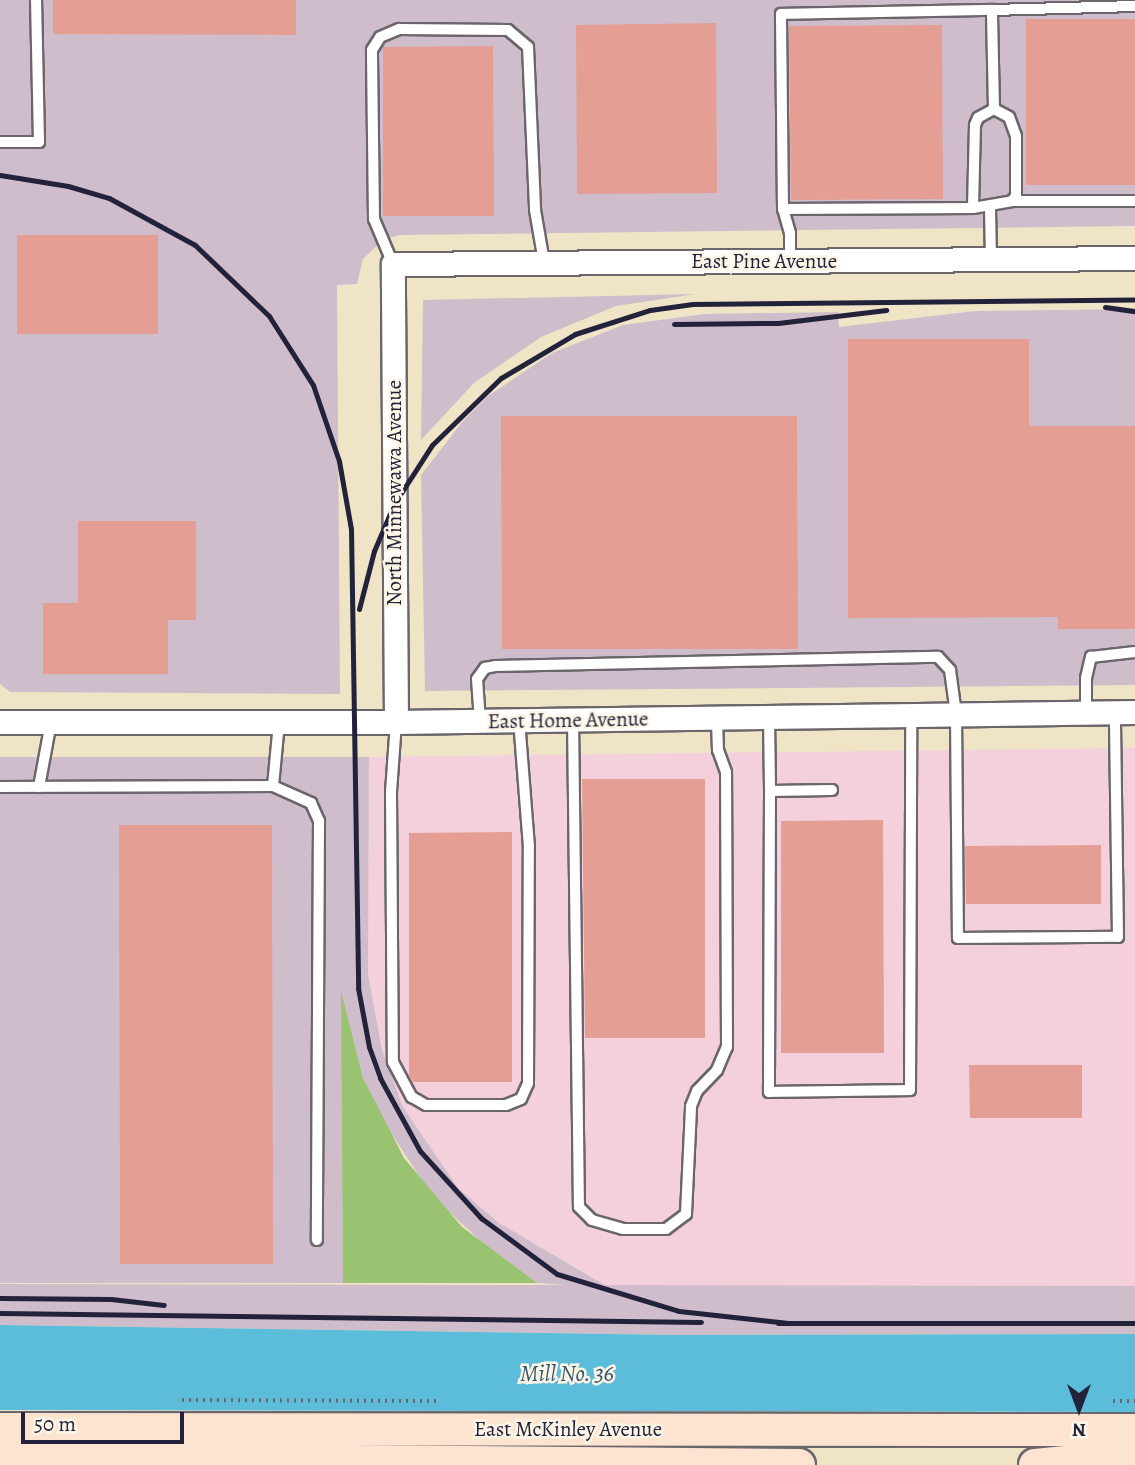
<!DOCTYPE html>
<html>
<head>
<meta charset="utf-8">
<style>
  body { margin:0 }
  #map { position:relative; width:1135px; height:1465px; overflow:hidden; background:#efe5c6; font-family:Alegreya,serif }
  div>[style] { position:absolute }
  .built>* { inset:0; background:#f4cfdc }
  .industrial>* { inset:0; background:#d0bdcc }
  .green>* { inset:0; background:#99c370 }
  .water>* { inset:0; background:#5bbdd9 }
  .building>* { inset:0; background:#e49e93 }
  .path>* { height:3.5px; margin-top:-1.75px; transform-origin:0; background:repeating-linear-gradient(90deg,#6a666c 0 2px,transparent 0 7px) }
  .roads { filter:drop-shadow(2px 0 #6a666c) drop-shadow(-2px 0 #6a666c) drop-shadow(0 2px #6a666c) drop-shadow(0 -2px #6a666c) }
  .lane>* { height:10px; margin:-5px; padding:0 5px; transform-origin:5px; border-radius:5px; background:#fff }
  .street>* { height:23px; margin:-11.5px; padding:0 11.5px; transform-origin:11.5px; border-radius:11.5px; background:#fff }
  .secondary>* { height:32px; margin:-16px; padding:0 16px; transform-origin:16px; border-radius:16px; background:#fde4d1 }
  .rail>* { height:5px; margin:-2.5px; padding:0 2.5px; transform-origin:2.5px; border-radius:2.5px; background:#22223b }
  span { translate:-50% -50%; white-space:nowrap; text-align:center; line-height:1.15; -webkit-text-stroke:5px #fcf5e5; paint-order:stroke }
  .street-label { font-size:21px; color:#22223b }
  .water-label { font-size:23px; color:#365872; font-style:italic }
  .north { position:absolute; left:1044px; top:1374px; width:70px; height:70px; -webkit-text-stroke:5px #fcf5e5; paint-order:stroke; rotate:180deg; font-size:19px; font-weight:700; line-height:28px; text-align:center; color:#22223b }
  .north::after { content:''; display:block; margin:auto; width:24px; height:32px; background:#22223b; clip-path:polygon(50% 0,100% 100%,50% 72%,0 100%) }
  .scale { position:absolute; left:21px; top:1412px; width:163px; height:32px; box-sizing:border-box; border:4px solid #22223b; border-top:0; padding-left:9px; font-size:21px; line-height:24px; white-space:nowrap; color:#22223b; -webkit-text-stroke:5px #fcf5e5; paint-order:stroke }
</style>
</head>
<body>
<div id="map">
  <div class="built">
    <div style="clip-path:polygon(1135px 748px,1135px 1286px,606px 1285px,499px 1223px,458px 1188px,403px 1107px,382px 1050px,368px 974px,369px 757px)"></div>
  </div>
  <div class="industrial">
    <div style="clip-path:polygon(0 0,1135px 0,1135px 226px,400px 235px,383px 240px,363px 259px,357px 284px,337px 285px,340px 694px,10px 692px,0 684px)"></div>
    <div style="clip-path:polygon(696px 294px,616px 306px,541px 337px,474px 383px,421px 440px,423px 300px)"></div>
    <div style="clip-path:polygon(1135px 309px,1135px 685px,425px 691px,421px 475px,463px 421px,488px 396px,552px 353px,623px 325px,704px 314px,838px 312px,839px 327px,975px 311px)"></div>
    <div style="clip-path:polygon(0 757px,369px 757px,368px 974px,382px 1050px,403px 1107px,458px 1188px,499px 1223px,605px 1285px,1135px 1286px,1135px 1334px,679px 1335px,0 1325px,0 1284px,564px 1285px,537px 1283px,499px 1258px,433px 1197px,380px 1116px,363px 1078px,342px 997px,343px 1283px,0 1283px)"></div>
  </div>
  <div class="green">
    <div style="clip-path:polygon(341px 991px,363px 1078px,404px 1158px,462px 1227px,537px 1283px,343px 1283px)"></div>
  </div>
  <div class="water">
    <div style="clip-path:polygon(0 1325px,679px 1335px,1135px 1334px,1135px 1412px,0 1410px)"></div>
  </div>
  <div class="building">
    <div style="clip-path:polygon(53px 0,296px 0,296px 35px,53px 34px)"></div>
    <div style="clip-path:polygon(1026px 19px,1135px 19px,1135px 185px,1026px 185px)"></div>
    <div style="clip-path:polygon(716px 23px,717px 193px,577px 194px,576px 25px)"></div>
    <div style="clip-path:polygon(942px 25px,943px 199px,791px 200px,789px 26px)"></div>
    <div style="clip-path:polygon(493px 46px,494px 216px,383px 216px,383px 47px)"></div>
    <div style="clip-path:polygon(17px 235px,158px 235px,158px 334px,17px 334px)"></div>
    <div style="clip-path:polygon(848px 339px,1029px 339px,1029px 426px,1135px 426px,1135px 629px,1058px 629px,1058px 617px,848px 618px)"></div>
    <div style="clip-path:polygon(501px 416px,797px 416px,798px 649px,502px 649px)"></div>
    <div style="clip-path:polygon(78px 521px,196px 521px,196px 620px,168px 620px,168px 674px,43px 674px,43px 603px,78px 603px)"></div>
    <div style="clip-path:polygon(582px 779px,705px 779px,705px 1038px,585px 1038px)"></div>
    <div style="clip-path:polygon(883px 820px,884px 1053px,781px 1053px,781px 821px)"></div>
    <div style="clip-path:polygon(119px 825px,272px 825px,273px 1264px,120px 1264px)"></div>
    <div style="clip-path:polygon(512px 832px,512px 1082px,413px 1082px,409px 1075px,409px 833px)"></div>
    <div style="clip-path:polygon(1101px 845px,1101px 904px,966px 904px,965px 846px)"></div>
    <div style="clip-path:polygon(969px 1065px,1082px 1065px,1082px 1118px,970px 1118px)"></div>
  </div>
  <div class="path">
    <div style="left:182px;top:1400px;width:258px;rotate:0.2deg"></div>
    <div style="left:1113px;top:1401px;width:22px"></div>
  </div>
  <div class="roads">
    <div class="lane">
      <div style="left:994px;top:109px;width:99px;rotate:-91.2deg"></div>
      <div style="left:992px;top:10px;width:143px;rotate:-1.6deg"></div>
      <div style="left:0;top:142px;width:39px"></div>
      <div style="left:39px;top:142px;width:142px;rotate:-91.2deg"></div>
      <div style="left:1012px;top:201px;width:6px;rotate:-51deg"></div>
      <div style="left:1016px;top:196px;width:60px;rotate:-90deg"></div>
      <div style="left:1016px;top:136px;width:20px;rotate:-110deg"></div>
      <div style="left:1009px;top:117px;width:17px;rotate:-152deg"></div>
      <div style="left:994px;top:109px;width:18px;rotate:151deg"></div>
      <div style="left:978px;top:118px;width:8px;rotate:113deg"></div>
      <div style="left:975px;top:125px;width:83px;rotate:91.4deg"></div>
      <div style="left:973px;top:208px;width:40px;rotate:-10deg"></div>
      <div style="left:1012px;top:201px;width:123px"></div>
      <div style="left:990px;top:208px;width:51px;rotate:88.9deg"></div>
      <div style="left:783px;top:209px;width:190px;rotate:-0.3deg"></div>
      <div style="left:790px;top:261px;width:28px;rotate:-90deg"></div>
      <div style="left:790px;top:233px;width:25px;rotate:-106deg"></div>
      <div style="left:783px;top:209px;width:195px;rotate:-90.6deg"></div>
      <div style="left:781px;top:14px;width:211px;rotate:-1.1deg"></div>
      <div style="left:393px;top:264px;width:49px;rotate:-112.9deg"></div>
      <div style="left:374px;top:219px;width:169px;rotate:-90.7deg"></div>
      <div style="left:372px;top:50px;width:15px;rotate:-58deg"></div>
      <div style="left:380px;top:37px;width:21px;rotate:-23deg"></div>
      <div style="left:399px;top:29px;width:109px;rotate:0.5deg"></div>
      <div style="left:508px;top:30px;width:26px;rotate:40deg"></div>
      <div style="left:528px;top:47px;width:163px;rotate:87.5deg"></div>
      <div style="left:535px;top:210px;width:53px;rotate:80.2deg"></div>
      <div style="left:1086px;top:712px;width:34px;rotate:-90deg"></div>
      <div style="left:1086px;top:678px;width:22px;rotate:-77deg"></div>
      <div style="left:1091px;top:657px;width:44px;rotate:-6.5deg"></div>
      <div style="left:769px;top:717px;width:74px;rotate:89.2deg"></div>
      <div style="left:770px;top:791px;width:62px;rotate:-0.9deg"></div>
      <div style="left:573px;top:719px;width:488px;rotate:89.3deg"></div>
      <div style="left:579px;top:1207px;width:18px;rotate:45deg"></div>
      <div style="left:592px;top:1220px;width:32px;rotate:16deg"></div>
      <div style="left:623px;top:1229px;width:43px"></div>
      <div style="left:666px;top:1229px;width:25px;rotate:-37deg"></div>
      <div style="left:686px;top:1214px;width:108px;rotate:-87.3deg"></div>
      <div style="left:691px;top:1106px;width:16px;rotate:-68deg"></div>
      <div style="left:697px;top:1091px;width:29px;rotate:-46deg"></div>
      <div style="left:717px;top:1070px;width:25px;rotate:-67deg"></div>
      <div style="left:727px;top:1047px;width:275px;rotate:-90.2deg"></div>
      <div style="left:726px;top:772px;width:23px;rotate:-110deg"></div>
      <div style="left:718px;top:750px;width:33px;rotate:-92deg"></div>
      <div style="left:480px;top:721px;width:42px;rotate:-94.1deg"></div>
      <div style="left:477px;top:679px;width:14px;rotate:-54deg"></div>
      <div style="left:485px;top:668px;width:10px;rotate:-11deg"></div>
      <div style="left:495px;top:666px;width:443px;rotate:-1.2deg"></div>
      <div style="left:938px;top:657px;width:18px;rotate:47deg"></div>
      <div style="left:950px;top:670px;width:44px;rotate:82.2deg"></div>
      <div style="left:956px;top:714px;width:224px;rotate:89.5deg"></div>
      <div style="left:958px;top:938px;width:160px;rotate:-0.4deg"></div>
      <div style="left:1118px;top:937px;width:225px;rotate:-90.8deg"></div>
      <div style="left:396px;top:722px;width:70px;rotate:94.1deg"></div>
      <div style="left:391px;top:792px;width:270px;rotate:89.6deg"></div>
      <div style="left:393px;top:1062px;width:40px;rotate:62deg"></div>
      <div style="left:412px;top:1097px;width:16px;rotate:30deg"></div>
      <div style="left:426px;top:1105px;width:80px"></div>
      <div style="left:506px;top:1105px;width:16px;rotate:-22deg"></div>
      <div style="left:521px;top:1099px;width:17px;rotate:-66deg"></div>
      <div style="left:528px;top:1083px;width:236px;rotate:-89.8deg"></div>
      <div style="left:529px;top:847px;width:127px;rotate:-94.5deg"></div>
      <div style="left:273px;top:786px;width:42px;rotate:24.1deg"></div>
      <div style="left:311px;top:803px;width:20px;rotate:66deg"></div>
      <div style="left:319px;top:821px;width:419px;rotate:90.3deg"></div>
      <div style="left:0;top:787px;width:273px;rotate:-0.2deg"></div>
      <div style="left:273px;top:786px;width:64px;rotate:-84.6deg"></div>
      <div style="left:39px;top:787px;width:66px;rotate:-79.5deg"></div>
      <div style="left:770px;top:791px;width:301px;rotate:90.2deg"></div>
      <div style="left:769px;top:1092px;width:141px;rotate:-0.8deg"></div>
      <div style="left:910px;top:1090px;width:375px;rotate:-89.8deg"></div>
    </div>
    <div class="street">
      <div style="left:0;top:722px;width:396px"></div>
      <div style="left:396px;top:722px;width:739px;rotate:-0.78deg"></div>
      <div style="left:396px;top:722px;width:458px;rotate:-90.4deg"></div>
      <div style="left:393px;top:264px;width:742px;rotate:-0.46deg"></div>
    </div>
    <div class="secondary">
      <div style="left:0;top:1429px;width:1135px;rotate:0.05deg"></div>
      <div style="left:0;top:1458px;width:799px;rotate:0.5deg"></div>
      <div style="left:1035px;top:1465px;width:100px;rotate:-5.7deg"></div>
    </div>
  </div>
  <div class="rail">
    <div style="left:0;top:175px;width:69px;rotate:9.2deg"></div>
    <div style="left:68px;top:186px;width:43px;rotate:16.3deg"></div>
    <div style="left:109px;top:198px;width:98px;rotate:28.7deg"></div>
    <div style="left:195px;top:245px;width:103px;rotate:43.8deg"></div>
    <div style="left:269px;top:316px;width:82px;rotate:57.5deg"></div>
    <div style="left:313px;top:385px;width:80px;rotate:71.1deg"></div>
    <div style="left:339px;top:461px;width:69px;rotate:80deg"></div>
    <div style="left:351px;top:529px;width:459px;rotate:89.1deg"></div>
    <div style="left:358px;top:988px;width:60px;rotate:79.4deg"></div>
    <div style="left:369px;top:1047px;width:33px;rotate:70deg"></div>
    <div style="left:380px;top:1078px;width:83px;rotate:61.3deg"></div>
    <div style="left:420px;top:1151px;width:91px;rotate:47.7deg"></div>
    <div style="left:481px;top:1218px;width:94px;rotate:36.4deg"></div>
    <div style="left:557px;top:1274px;width:127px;rotate:16.9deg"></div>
    <div style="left:679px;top:1311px;width:110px;rotate:6.3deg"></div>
    <div style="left:1105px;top:307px;width:30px;rotate:8deg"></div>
    <div style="left:674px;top:324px;width:104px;rotate:-0.6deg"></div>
    <div style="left:778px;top:323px;width:109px;rotate:-6.9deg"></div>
    <div style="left:359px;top:609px;width:60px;rotate:-75.5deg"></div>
    <div style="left:374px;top:551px;width:51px;rotate:-66.9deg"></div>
    <div style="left:394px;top:504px;width:70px;rotate:-57.2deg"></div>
    <div style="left:432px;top:445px;width:96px;rotate:-44.2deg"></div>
    <div style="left:501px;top:378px;width:86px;rotate:-30.7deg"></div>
    <div style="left:575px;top:334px;width:79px;rotate:-17.7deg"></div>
    <div style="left:650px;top:310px;width:43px;rotate:-7.9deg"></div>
    <div style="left:693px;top:304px;width:442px;rotate:-0.6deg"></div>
    <div style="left:0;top:1298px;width:111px;rotate:0.5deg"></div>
    <div style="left:111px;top:1299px;width:53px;rotate:6.5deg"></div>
    <div style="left:0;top:1313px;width:701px;rotate:0.74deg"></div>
    <div style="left:778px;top:1323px;width:357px"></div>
  </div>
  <div class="street-label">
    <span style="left:764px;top:261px">East Pine Avenue</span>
    <span style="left:394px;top:493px;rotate:-90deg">North Minnewawa Avenue</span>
    <span style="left:568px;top:720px;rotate:-1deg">East Home Avenue</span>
    <span style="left:568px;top:1429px">East McKinley Avenue</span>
  </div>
  <div class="water-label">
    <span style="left:567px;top:1374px">Mill No. 36</span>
  </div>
  <div class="north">N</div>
  <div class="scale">50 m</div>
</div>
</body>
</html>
